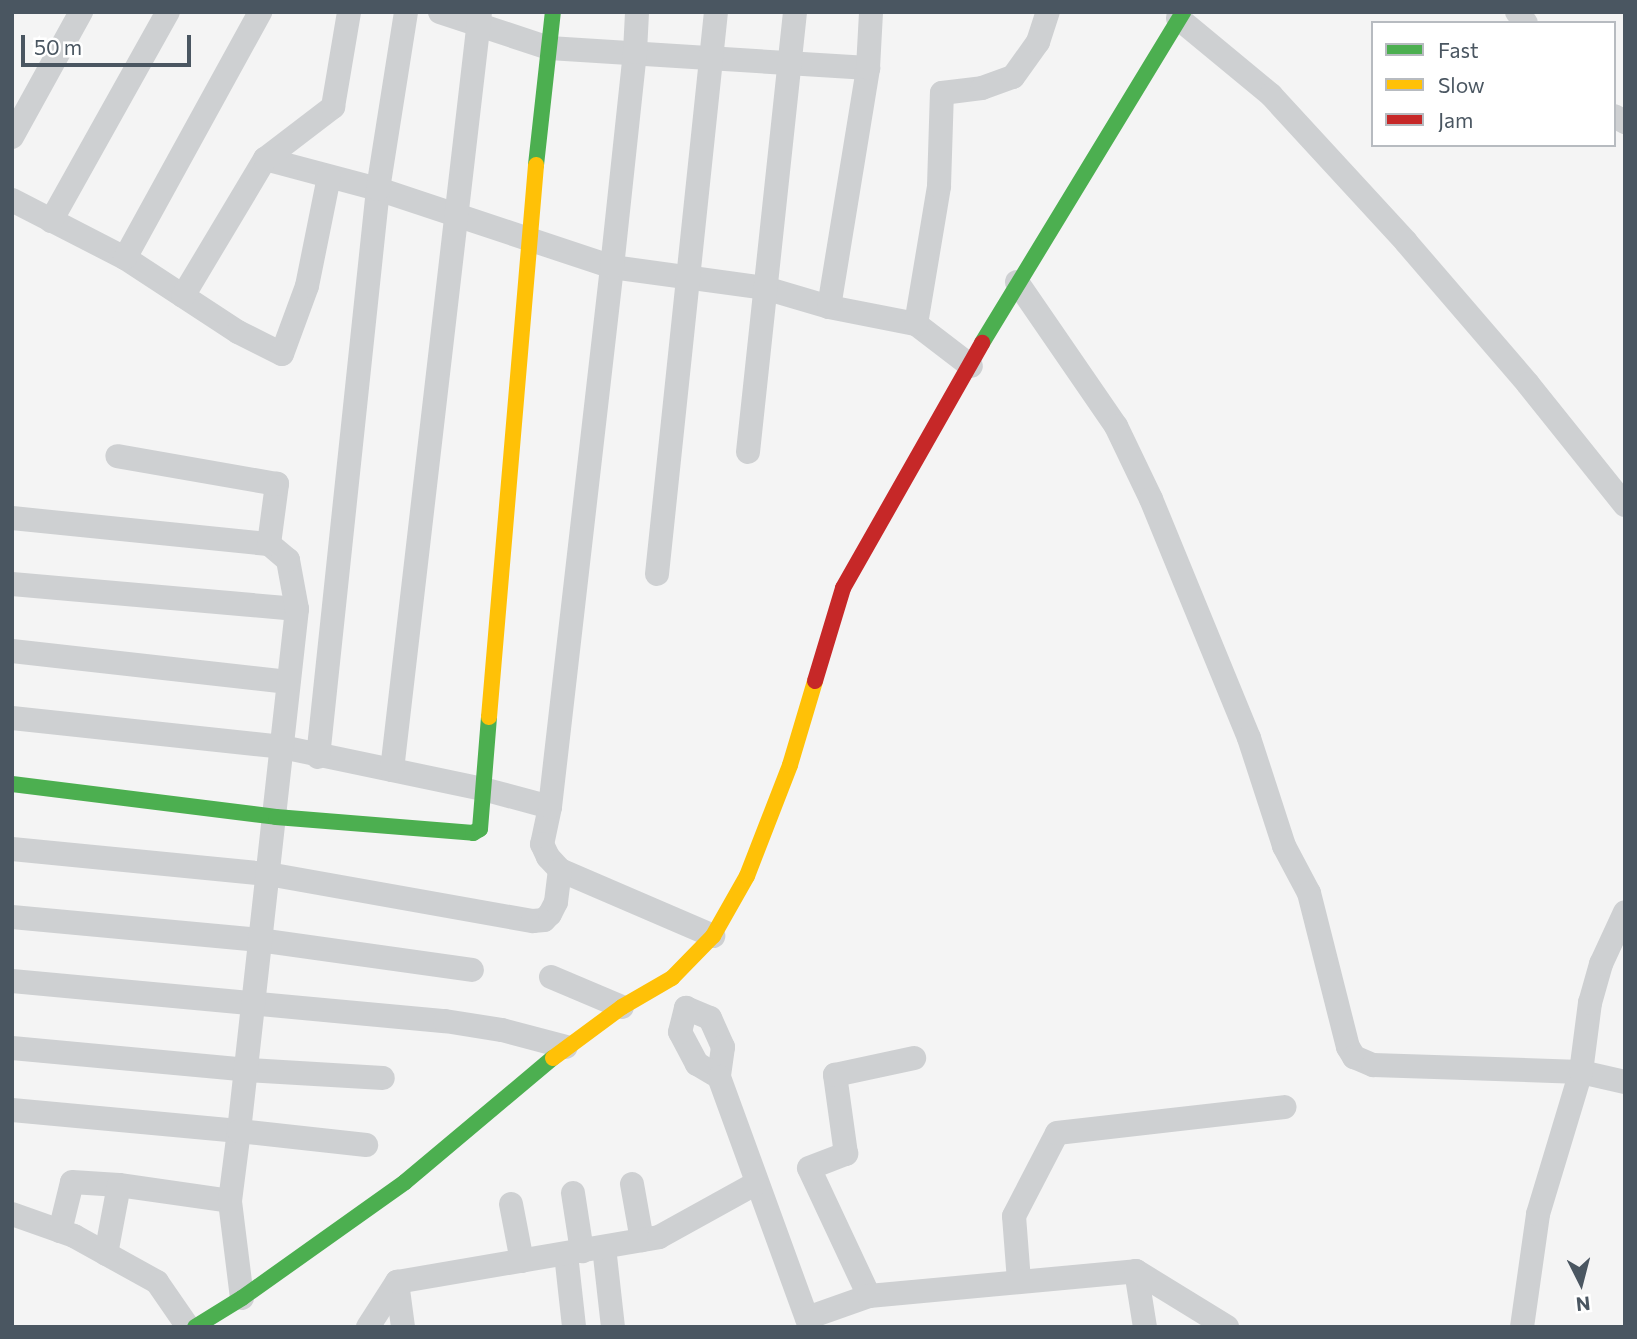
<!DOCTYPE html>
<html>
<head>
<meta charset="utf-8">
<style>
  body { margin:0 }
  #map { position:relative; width:1637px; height:1339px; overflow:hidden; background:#f4f4f4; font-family:Commissioner,sans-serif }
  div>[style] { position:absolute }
  .street>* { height:24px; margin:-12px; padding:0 12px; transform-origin:12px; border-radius:12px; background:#ced0d2 }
  .fast>* { height:16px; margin:-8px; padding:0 8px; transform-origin:8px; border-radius:8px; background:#4caf50 }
  .slow>* { height:16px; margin:-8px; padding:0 8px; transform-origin:8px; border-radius:8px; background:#ffc107 }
  .jam>* { height:16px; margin:-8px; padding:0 8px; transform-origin:8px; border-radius:8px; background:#c62828 }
  span { translate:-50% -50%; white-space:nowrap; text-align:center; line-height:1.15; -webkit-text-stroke:5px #fff; paint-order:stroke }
  .frame { position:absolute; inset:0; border:14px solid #4a5661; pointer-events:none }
  .legend { position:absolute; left:1371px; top:21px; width:245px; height:126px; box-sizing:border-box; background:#fff; border:2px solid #b7bbc0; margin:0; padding:9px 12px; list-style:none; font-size:21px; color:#4a5661 }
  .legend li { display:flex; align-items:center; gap:14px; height:35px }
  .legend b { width:35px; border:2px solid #b7bbc0 }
  .north { position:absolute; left:1546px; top:1248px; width:70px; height:70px; -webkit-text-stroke:5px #fff; paint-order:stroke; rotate:174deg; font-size:19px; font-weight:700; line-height:28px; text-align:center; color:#4a5661 }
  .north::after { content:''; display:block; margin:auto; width:24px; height:32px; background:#4a5661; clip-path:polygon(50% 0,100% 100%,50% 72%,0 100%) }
  .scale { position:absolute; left:21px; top:35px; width:170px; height:32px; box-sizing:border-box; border:4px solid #4a5661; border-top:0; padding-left:9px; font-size:21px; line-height:24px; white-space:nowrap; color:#4a5661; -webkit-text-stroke:5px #fff; paint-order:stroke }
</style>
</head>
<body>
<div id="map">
  <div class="street">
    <div style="left:440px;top:12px;width:115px;rotate:18.3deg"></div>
    <div style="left:549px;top:48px;width:320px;rotate:3.6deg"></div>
    <div style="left:1517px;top:12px;width:14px;rotate:51deg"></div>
    <div style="left:1178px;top:18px;width:121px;rotate:39.6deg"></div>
    <div style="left:1271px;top:95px;width:200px;rotate:47.4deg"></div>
    <div style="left:1406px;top:242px;width:187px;rotate:49.3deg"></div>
    <div style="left:1528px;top:384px;width:155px;rotate:51.3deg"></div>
    <div style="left:1614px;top:116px;width:13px;rotate:29deg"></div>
    <div style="left:12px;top:137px;width:143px;rotate:-61.1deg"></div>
    <div style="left:265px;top:159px;width:117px;rotate:14.9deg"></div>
    <div style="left:378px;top:189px;width:247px;rotate:18.4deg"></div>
    <div style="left:612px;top:267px;width:154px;rotate:7.8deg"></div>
    <div style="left:765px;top:288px;width:67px;rotate:16.5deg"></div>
    <div style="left:829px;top:307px;width:89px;rotate:11.1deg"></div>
    <div style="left:916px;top:324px;width:69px;rotate:37.4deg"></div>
    <div style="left:12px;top:200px;width:127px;rotate:27.2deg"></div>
    <div style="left:125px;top:258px;width:135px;rotate:33.2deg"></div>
    <div style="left:238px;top:332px;width:49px;rotate:26.6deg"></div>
    <div style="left:282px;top:354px;width:72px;rotate:-69.8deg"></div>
    <div style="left:307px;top:286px;width:111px;rotate:-78.6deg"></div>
    <div style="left:51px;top:221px;width:240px;rotate:-60.8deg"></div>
    <div style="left:125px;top:258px;width:281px;rotate:-61.2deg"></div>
    <div style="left:1017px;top:282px;width:175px;rotate:55.5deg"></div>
    <div style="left:1116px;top:426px;width:81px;rotate:64.4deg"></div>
    <div style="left:1151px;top:499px;width:258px;rotate:67.7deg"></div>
    <div style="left:1249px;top:738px;width:114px;rotate:72deg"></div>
    <div style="left:1284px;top:846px;width:53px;rotate:62deg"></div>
    <div style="left:1309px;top:893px;width:159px;rotate:75.8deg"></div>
    <div style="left:1348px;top:1047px;width:12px;rotate:59deg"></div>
    <div style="left:1354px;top:1057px;width:21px;rotate:23deg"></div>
    <div style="left:1373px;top:1065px;width:208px;rotate:1.9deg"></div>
    <div style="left:1581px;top:1072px;width:45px;rotate:12.8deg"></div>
    <div style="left:183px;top:296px;width:160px;rotate:-59.1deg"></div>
    <div style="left:265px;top:159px;width:86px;rotate:-37.4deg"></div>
    <div style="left:333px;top:107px;width:96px;rotate:-80.4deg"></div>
    <div style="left:829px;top:307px;width:242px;rotate:-80.7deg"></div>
    <div style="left:868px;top:68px;width:56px;rotate:-86.9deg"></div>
    <div style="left:916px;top:324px;width:140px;rotate:-80.5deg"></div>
    <div style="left:939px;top:186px;width:93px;rotate:-88.2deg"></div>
    <div style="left:942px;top:93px;width:40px;rotate:-7.1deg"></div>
    <div style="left:982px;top:88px;width:33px;rotate:-20deg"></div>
    <div style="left:1013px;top:77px;width:43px;rotate:-54.5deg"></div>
    <div style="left:1038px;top:42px;width:32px;rotate:-72deg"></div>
    <div style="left:748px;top:452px;width:443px;rotate:-83.9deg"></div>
    <div style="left:12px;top:518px;width:258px;rotate:5.8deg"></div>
    <div style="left:657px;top:574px;width:565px;rotate:-84.01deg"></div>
    <div style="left:12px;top:584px;width:286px;rotate:5deg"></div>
    <div style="left:12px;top:651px;width:278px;rotate:6.4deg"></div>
    <div style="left:12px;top:718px;width:272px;rotate:6.1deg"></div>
    <div style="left:282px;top:747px;width:205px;rotate:11.8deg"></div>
    <div style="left:483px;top:789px;width:69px;rotate:15deg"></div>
    <div style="left:550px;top:807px;width:38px;rotate:102deg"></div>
    <div style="left:542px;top:844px;width:14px;rotate:65deg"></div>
    <div style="left:548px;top:857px;width:18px;rotate:47deg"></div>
    <div style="left:560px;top:870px;width:167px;rotate:23.3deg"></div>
    <div style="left:318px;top:757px;width:571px;rotate:-83.97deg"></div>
    <div style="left:378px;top:189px;width:179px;rotate:-81deg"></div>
    <div style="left:392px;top:770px;width:763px;rotate:-83.38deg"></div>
    <div style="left:550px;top:807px;width:544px;rotate:-83.45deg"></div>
    <div style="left:612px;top:267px;width:216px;rotate:-83.9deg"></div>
    <div style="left:635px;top:52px;width:40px;rotate:-87.1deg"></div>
    <div style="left:12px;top:849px;width:257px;rotate:5.6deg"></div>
    <div style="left:268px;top:874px;width:269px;rotate:10.1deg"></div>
    <div style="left:533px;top:921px;width:11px;rotate:-5deg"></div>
    <div style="left:544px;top:920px;width:8px;rotate:-45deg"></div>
    <div style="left:550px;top:914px;width:13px;rotate:-63deg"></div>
    <div style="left:556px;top:902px;width:32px;rotate:-83deg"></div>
    <div style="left:12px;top:917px;width:248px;rotate:5.3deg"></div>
    <div style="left:259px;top:940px;width:215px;rotate:8deg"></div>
    <div style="left:551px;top:977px;width:77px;rotate:22.9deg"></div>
    <div style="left:12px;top:981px;width:435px;rotate:5.3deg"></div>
    <div style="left:445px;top:1021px;width:58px;rotate:9deg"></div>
    <div style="left:502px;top:1030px;width:66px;rotate:14.9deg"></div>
    <div style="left:686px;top:1008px;width:26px;rotate:23deg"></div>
    <div style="left:710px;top:1018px;width:32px;rotate:66deg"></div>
    <div style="left:723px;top:1047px;width:30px;rotate:98deg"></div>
    <div style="left:719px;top:1077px;width:26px;rotate:-149deg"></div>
    <div style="left:697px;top:1064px;width:36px;rotate:-118deg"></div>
    <div style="left:680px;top:1032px;width:25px;rotate:-76deg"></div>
    <div style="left:12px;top:1048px;width:237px;rotate:5.3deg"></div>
    <div style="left:248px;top:1070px;width:135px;rotate:3.4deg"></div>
    <div style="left:719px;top:1077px;width:266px;rotate:70deg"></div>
    <div style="left:12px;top:1110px;width:228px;rotate:5.3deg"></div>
    <div style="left:239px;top:1131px;width:525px;rotate:-83.66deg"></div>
    <div style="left:297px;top:609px;width:50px;rotate:-100.4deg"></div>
    <div style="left:288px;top:560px;width:25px;rotate:-140deg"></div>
    <div style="left:269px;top:544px;width:61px;rotate:-82.4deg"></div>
    <div style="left:277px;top:484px;width:162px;rotate:-170.1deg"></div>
    <div style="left:632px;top:1184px;width:57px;rotate:79.9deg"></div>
    <div style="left:573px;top:1193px;width:59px;rotate:81.2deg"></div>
    <div style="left:511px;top:1204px;width:58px;rotate:79.1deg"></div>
    <div style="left:12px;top:1214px;width:66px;rotate:19.5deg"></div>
    <div style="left:74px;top:1236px;width:95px;rotate:29deg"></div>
    <div style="left:157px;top:1282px;width:55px;rotate:55.4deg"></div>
    <div style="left:60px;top:1231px;width:50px;rotate:-76.2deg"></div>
    <div style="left:72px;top:1182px;width:47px;rotate:3.7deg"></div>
    <div style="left:119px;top:1185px;width:112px;rotate:8.2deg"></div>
    <div style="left:604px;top:1247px;width:81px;rotate:83.6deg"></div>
    <div style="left:106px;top:1254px;width:70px;rotate:-79.3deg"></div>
    <div style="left:566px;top:1254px;width:73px;rotate:83.7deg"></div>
    <div style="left:1136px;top:1271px;width:57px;rotate:80.9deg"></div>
    <div style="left:1019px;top:1281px;width:65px;rotate:-94.4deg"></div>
    <div style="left:1014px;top:1216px;width:93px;rotate:-62.6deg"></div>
    <div style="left:1057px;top:1133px;width:229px;rotate:-6.5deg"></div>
    <div style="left:397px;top:1282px;width:45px;rotate:82.4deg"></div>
    <div style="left:869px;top:1296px;width:141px;rotate:-115.1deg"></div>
    <div style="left:809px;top:1168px;width:40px;rotate:-21deg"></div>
    <div style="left:846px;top:1154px;width:80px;rotate:-97.9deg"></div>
    <div style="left:835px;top:1075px;width:81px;rotate:-12.1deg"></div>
    <div style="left:242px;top:1298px;width:98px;rotate:-97.1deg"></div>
    <div style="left:230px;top:1201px;width:71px;rotate:-82.7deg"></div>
    <div style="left:239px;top:1131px;width:128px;rotate:6.3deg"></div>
    <div style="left:807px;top:1318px;width:66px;rotate:-19.5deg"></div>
    <div style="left:869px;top:1296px;width:268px;rotate:-5.3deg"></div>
    <div style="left:1136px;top:1271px;width:107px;rotate:31.6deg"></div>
    <div style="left:368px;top:1327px;width:54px;rotate:-57.2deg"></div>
    <div style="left:397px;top:1282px;width:266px;rotate:-9.7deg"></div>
    <div style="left:659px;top:1237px;width:110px;rotate:-28.9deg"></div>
    <div style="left:1522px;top:1327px;width:114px;rotate:-81.9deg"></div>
    <div style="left:1538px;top:1214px;width:148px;rotate:-73.2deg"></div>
    <div style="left:1581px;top:1072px;width:70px;rotate:-82.6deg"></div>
    <div style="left:1590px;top:1003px;width:41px;rotate:-74.2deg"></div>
    <div style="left:1601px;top:964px;width:57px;rotate:-65.2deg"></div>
  </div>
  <div class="fast">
    <div style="left:536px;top:165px;width:154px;rotate:-83.7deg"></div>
    <div style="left:982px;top:343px;width:387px;rotate:-58.7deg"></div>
    <div style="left:12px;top:784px;width:266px;rotate:7.1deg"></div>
    <div style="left:276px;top:817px;width:198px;rotate:4.6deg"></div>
    <div style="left:473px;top:833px;width:8px;rotate:-30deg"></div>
    <div style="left:480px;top:829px;width:112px;rotate:-85.4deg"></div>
    <div style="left:195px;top:1327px;width:55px;rotate:-31.7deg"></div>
    <div style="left:242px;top:1298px;width:200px;rotate:-35.4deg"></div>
    <div style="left:405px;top:1182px;width:193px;rotate:-40deg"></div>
  </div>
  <div class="slow">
    <div style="left:489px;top:717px;width:554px;rotate:-85.13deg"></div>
    <div style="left:553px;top:1058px;width:86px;rotate:-36.5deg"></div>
    <div style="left:622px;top:1007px;width:58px;rotate:-30.1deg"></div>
    <div style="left:672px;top:978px;width:59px;rotate:-45.7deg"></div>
    <div style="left:713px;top:936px;width:69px;rotate:-60.5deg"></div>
    <div style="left:747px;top:876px;width:119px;rotate:-68.8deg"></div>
    <div style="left:790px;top:765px;width:88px;rotate:-73.4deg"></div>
  </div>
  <div class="jam">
    <div style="left:815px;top:681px;width:97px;rotate:-73.2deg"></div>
    <div style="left:843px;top:588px;width:282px;rotate:-60.4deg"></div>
  </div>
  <div class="frame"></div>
  <ul class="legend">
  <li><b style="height:9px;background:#4caf50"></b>Fast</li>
  <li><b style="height:9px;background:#ffc107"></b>Slow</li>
  <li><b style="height:9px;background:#c62828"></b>Jam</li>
  </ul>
  <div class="north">N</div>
  <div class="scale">50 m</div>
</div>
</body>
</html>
